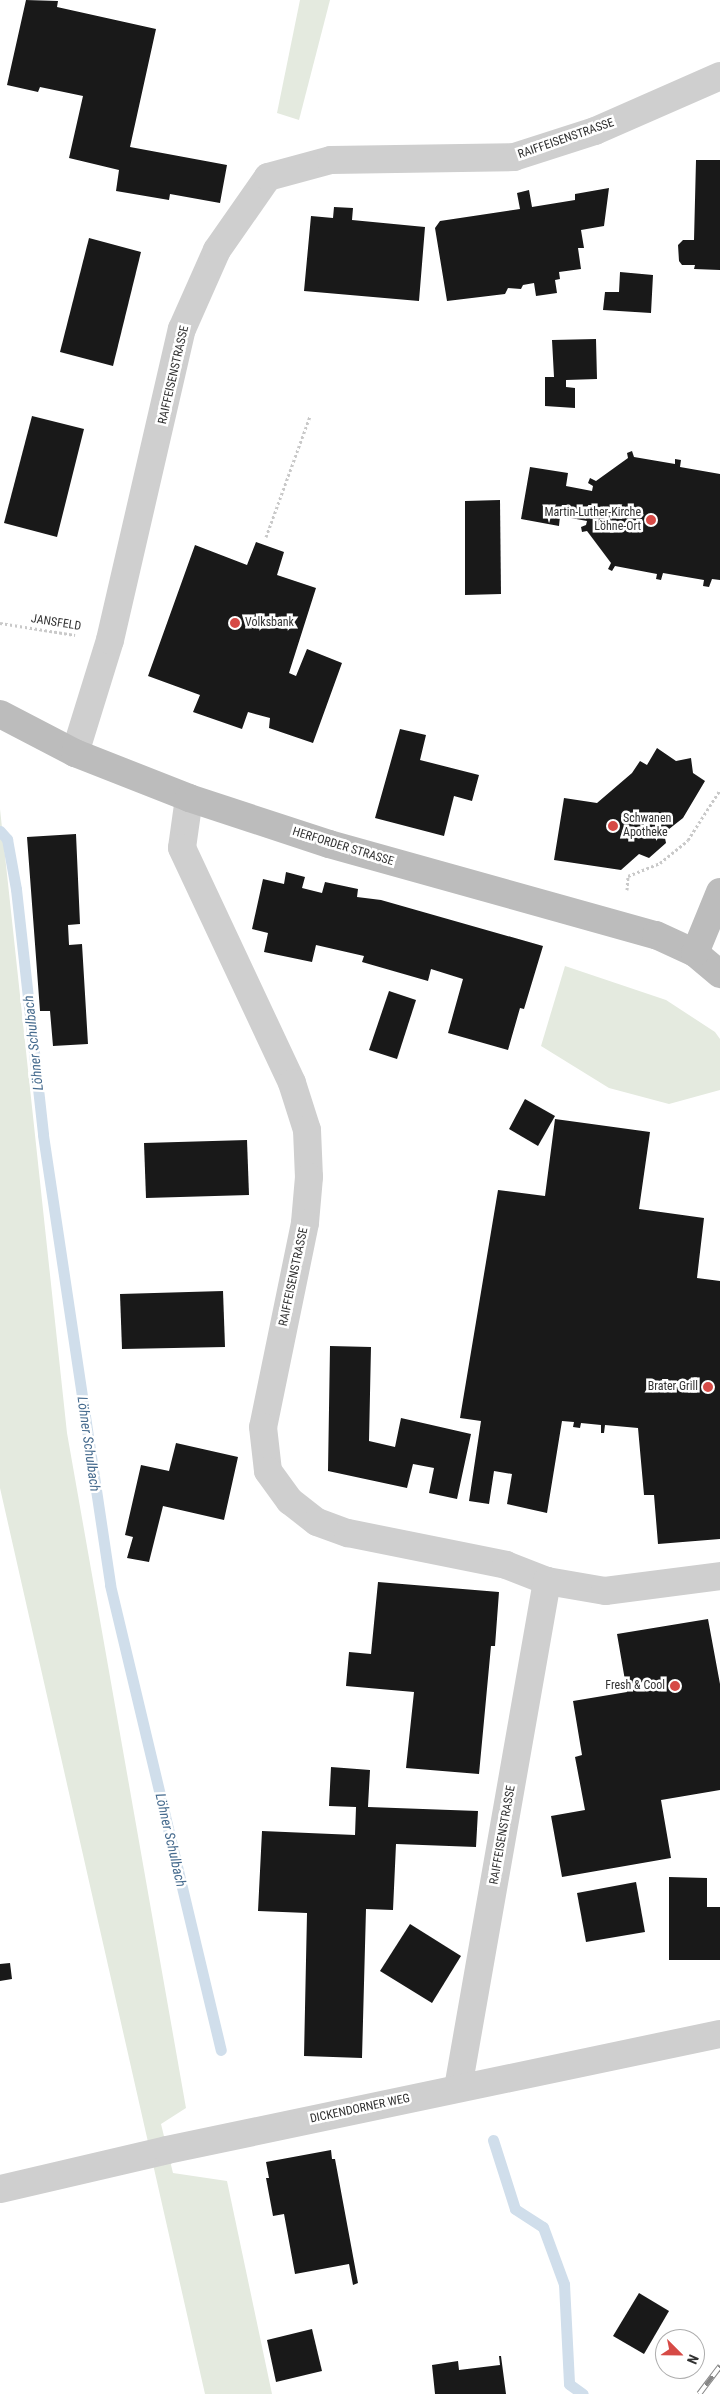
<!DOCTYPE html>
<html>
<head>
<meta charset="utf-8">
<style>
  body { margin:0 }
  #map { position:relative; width:720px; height:2394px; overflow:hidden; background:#fff; font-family:"Roboto Condensed",sans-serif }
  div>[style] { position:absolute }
  .green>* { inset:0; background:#e4eadf }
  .stream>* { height:11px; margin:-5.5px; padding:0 5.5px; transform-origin:5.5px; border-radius:5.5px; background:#d0deeb }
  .building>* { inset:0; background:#191919 }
  .path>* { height:3px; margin-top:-1.5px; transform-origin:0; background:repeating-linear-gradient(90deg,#c9c9c9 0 2.5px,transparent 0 5px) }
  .minor>* { height:28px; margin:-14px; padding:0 14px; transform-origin:14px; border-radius:14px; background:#cfcfcf }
  .secondary>* { height:28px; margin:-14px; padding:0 14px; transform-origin:14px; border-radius:14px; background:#bcbcbc }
  .rail>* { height:5.5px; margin-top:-2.75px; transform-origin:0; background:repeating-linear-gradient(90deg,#fff 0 11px,#878787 0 22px); box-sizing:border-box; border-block:1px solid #878787 }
  .dots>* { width:14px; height:14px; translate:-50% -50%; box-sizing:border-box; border:2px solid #fff; border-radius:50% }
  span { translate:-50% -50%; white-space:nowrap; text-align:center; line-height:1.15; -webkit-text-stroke:5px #fff; paint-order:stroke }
  .street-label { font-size:12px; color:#323232 }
  .poi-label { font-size:12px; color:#323232 }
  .right { translate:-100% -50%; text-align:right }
  .left { translate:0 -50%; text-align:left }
  .water-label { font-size:14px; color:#466b8e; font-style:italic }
  .north { position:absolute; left:655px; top:2329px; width:50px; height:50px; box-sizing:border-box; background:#fff; border:1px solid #adadad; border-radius:50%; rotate:113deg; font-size:14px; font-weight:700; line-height:20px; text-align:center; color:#323232 }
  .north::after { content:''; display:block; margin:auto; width:18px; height:22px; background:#d64a46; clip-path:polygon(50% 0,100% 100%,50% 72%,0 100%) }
</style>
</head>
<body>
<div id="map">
  <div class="green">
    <div style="clip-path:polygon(300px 0,330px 0,299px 120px,277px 113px)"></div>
    <div style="clip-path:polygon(0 809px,67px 1433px,186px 2108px,161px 2124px,173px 2173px,227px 2181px,272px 2394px,205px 2394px,0 1488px)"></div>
    <div style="clip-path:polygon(565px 966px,666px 1000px,715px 1032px,720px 1039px,720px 1090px,669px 1104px,609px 1088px,541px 1046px)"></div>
  </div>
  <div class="stream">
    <div style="left:0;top:831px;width:11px;rotate:49deg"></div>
    <div style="left:7px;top:839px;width:51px;rotate:79.8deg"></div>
    <div style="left:16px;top:889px;width:247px;rotate:83.7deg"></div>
    <div style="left:43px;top:1135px;width:455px;rotate:81.5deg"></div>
    <div style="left:110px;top:1585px;width:478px;rotate:76.6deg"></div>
    <div style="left:493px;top:2140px;width:72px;rotate:72.3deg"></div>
    <div style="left:515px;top:2209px;width:33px;rotate:33deg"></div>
    <div style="left:543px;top:2227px;width:61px;rotate:69.8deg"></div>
    <div style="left:564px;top:2284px;width:100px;rotate:87.1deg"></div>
    <div style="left:569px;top:2384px;width:17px;rotate:36deg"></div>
  </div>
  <div class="building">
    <div style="clip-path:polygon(26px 0,58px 1px,57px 7px,156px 29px,130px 147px,227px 165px,220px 203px,170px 194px,169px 200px,116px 191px,119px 170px,69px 158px,83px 96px,40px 87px,38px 92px,7px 85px)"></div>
    <div style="clip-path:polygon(696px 160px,720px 160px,720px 270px,694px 269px,695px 265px,682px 265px,679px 261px,678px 245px,683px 240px,694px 240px)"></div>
    <div style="clip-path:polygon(609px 188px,604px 226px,581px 230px,584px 248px,578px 248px,581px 269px,559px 272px,560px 279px,555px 280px,557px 293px,536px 296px,534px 283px,523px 285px,521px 289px,508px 288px,505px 294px,447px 301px,435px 228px,440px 221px,520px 209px,517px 193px,529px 190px,532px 207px,575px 200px,575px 194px)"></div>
    <div style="clip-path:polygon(334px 207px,353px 208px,352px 220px,425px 227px,419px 301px,304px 291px,311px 216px,333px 218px)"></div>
    <div style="clip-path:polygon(89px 238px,141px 252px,113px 366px,60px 352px)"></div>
    <div style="clip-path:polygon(620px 272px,653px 275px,651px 313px,603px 310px,605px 292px,619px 292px)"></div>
    <div style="clip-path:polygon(596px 339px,597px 379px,566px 380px,566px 387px,575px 388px,575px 408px,545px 406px,545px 377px,554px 377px,552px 340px)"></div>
    <div style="clip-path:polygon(32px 416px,84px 429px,57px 537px,4px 523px)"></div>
    <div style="clip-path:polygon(632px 451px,634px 457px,675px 464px,675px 459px,681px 460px,680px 467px,720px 474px,720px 580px,712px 579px,709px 587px,703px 586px,704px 580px,663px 573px,661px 580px,656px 579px,657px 574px,615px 566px,612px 571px,608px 569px,611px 563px,587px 531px,582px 532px,581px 527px,586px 525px,587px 521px,560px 516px,559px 526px,521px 519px,530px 467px,568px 473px,566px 486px,592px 491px,593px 486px,588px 483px,590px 478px,596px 481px,628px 458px,627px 453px)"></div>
    <div style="clip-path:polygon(500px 500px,501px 594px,465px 595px,465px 501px)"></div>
    <div style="clip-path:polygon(256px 542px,284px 552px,277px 575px,316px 588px,289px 673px,296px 676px,307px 649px,342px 663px,313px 743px,269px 728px,270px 718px,248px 712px,242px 729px,193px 712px,200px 695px,148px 676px,195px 545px,247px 565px)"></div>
    <div style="clip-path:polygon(400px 729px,426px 735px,420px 760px,479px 775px,472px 801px,454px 796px,444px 836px,375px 818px)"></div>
    <div style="clip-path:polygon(657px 748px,676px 761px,691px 758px,693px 773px,705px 781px,683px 818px,664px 833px,666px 843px,649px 858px,639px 854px,621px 870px,554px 860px,564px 798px,597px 803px,632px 773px,640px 761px,647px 765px)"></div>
    <div style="clip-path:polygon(76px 834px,80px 924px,68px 925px,69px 945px,82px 944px,88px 1044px,53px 1046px,50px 1011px,40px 1011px,27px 837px)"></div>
    <div style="clip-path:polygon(286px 872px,305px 877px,302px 888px,322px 893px,325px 882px,358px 889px,357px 897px,381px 900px,543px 946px,524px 1009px,520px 1008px,508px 1050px,448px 1033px,463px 979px,431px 969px,428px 981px,362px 962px,364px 956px,316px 945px,312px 962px,264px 952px,268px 933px,252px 929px,263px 879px,284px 884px)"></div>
    <div style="clip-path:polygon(389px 991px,416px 1000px,397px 1059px,369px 1050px)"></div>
    <div style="clip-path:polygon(525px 1099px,555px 1116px,538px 1146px,509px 1129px)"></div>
    <div style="clip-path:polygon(555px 1119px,650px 1132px,639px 1209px,704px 1218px,697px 1278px,720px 1281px,720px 1539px,658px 1544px,654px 1495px,644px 1495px,638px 1428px,605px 1425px,604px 1433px,601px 1433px,601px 1425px,581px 1423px,580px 1428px,573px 1427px,574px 1422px,562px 1421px,547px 1513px,507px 1504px,512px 1474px,494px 1471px,489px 1504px,469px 1501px,481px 1421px,460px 1418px,498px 1190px,545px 1196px)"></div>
    <div style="clip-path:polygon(247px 1140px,249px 1195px,146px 1198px,144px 1143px)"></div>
    <div style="clip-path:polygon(223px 1291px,225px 1347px,122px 1349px,120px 1294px)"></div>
    <div style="clip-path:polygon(330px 1346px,371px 1347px,369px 1441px,395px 1447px,401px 1418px,471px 1434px,457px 1499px,429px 1493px,434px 1468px,413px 1464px,407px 1488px,328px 1471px)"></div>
    <div style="clip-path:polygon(176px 1443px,238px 1457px,224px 1520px,163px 1506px,149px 1562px,127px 1558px,133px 1537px,125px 1535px,141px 1465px,169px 1471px)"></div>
    <div style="clip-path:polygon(378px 1582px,499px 1592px,495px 1646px,491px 1646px,479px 1774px,406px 1768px,414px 1692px,346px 1686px,349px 1652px,371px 1654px)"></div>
    <div style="clip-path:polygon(708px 1619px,720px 1684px,720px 1790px,661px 1800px,671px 1858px,562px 1877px,551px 1816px,585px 1810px,575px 1757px,582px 1755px,573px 1701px,627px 1692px,617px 1634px)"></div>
    <div style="clip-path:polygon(331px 1767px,370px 1770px,368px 1807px,478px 1811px,476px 1847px,396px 1844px,393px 1910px,366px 1909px,362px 2058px,304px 2056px,307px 1913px,258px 1911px,262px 1831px,355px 1835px,356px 1807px,329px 1806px)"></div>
    <div style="clip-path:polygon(669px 1877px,707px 1878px,707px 1907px,720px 1907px,720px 1960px,669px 1960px)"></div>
    <div style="clip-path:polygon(636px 1882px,645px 1932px,586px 1942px,577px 1893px)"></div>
    <div style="clip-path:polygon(410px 1924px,461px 1956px,432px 2003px,380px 1971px)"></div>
    <div style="clip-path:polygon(10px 1963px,12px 1979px,0 1981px,0 1964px)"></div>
    <div style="clip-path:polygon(331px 2150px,332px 2159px,335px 2159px,358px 2283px,353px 2285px,349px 2264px,295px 2274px,284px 2214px,273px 2216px,266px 2178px,269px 2178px,266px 2162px)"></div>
    <div style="clip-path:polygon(639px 2293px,669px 2311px,644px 2354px,613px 2336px)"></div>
    <div style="clip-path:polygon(312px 2329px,322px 2371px,276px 2382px,267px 2340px)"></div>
    <div style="clip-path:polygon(499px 2356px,501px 2356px,506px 2394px,435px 2394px,432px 2365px,458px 2361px,459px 2370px,500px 2365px)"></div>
  </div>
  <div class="path">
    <div style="left:266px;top:537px;width:129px;rotate:-70deg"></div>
    <div style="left:0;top:623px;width:76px;rotate:9.1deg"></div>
    <div style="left:627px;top:890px;width:14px;rotate:-86deg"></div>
    <div style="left:628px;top:876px;width:35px;rotate:-22deg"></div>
    <div style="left:660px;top:863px;width:36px;rotate:-39deg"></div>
    <div style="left:688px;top:840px;width:59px;rotate:-57.4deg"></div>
  </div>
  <div class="minor">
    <div style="left:75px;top:753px;width:118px;rotate:-72.8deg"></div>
    <div style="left:110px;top:640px;width:319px;rotate:-77deg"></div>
    <div style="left:182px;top:329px;width:86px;rotate:-66.1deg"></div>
    <div style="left:217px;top:250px;width:89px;rotate:-55.1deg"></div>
    <div style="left:268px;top:177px;width:65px;rotate:-15.1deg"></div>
    <div style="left:331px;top:160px;width:183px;rotate:-0.9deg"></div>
    <div style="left:514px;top:157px;width:85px;rotate:-17.8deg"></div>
    <div style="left:595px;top:131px;width:137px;rotate:-23.7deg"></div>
    <div style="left:189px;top:798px;width:50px;rotate:98deg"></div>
    <div style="left:182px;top:848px;width:259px;rotate:64.9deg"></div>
    <div style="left:292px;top:1083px;width:49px;rotate:72.3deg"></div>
    <div style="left:307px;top:1130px;width:47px;rotate:87.6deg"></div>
    <div style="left:309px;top:1177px;width:46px;rotate:95deg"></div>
    <div style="left:305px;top:1223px;width:208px;rotate:101.6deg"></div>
    <div style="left:263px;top:1427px;width:44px;rotate:83.5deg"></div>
    <div style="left:268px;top:1471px;width:37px;rotate:54deg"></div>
    <div style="left:290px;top:1501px;width:34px;rotate:38deg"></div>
    <div style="left:317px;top:1522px;width:33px;rotate:20deg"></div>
    <div style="left:348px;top:1533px;width:161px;rotate:11.4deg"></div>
    <div style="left:506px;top:1565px;width:44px;rotate:21.3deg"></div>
    <div style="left:547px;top:1581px;width:59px;rotate:9.8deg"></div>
    <div style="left:605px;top:1591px;width:116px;rotate:-7.4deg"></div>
    <div style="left:458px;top:2088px;width:515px;rotate:-80.04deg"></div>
    <div style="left:0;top:2189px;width:171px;rotate:-13.1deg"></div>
    <div style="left:167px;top:2150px;width:565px;rotate:-11.85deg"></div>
  </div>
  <div class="secondary">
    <div style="left:0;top:714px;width:85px;rotate:27.5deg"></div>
    <div style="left:75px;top:753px;width:123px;rotate:21.5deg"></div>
    <div style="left:189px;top:798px;width:147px;rotate:18.2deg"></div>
    <div style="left:329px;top:844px;width:339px;rotate:15.6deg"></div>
    <div style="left:656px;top:935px;width:43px;rotate:24.8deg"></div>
    <div style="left:695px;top:953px;width:33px;rotate:40deg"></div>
    <div style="left:695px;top:953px;width:66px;rotate:-67.7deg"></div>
  </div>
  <div class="rail">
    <div style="left:699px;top:2394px;width:35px;rotate:-53deg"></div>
  </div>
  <div class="dots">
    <div style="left:651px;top:520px;background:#d64a46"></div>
    <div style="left:235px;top:623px;background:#d64a46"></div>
    <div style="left:613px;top:826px;background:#d64a46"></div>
    <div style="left:708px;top:1387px;background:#d64a46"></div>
    <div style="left:675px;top:1686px;background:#d64a46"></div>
  </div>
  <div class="street-label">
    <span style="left:566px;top:139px;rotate:-19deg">RAIFFEISENSTRASSE</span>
    <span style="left:174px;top:375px;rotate:-77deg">RAIFFEISENSTRASSE</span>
    <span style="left:56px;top:623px;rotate:9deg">JANSFELD</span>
    <span style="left:343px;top:847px;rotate:17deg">HERFORDER STRASSE</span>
    <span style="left:294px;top:1277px;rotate:-78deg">RAIFFEISENSTRASSE</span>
    <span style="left:503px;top:1835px;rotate:-80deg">RAIFFEISENSTRASSE</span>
    <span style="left:360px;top:2109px;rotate:-12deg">DICKENDORNER WEG</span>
  </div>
  <div class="poi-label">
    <span class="right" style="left:641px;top:520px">Martin-Luther-Kirche<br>Löhne-Ort</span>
    <span class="left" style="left:245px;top:623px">Volksbank</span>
    <span class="left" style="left:623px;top:826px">Schwanen<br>Apotheke</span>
    <span class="right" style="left:698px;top:1387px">Brater Grill</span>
    <span class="right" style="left:665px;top:1686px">Fresh &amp; Cool</span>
  </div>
  <div class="water-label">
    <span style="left:33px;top:1043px;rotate:-96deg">Löhner Schulbach</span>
    <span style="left:89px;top:1444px;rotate:82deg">Löhner Schulbach</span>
    <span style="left:171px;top:1840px;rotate:77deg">Löhner Schulbach</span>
  </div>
  <div class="north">N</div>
</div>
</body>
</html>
